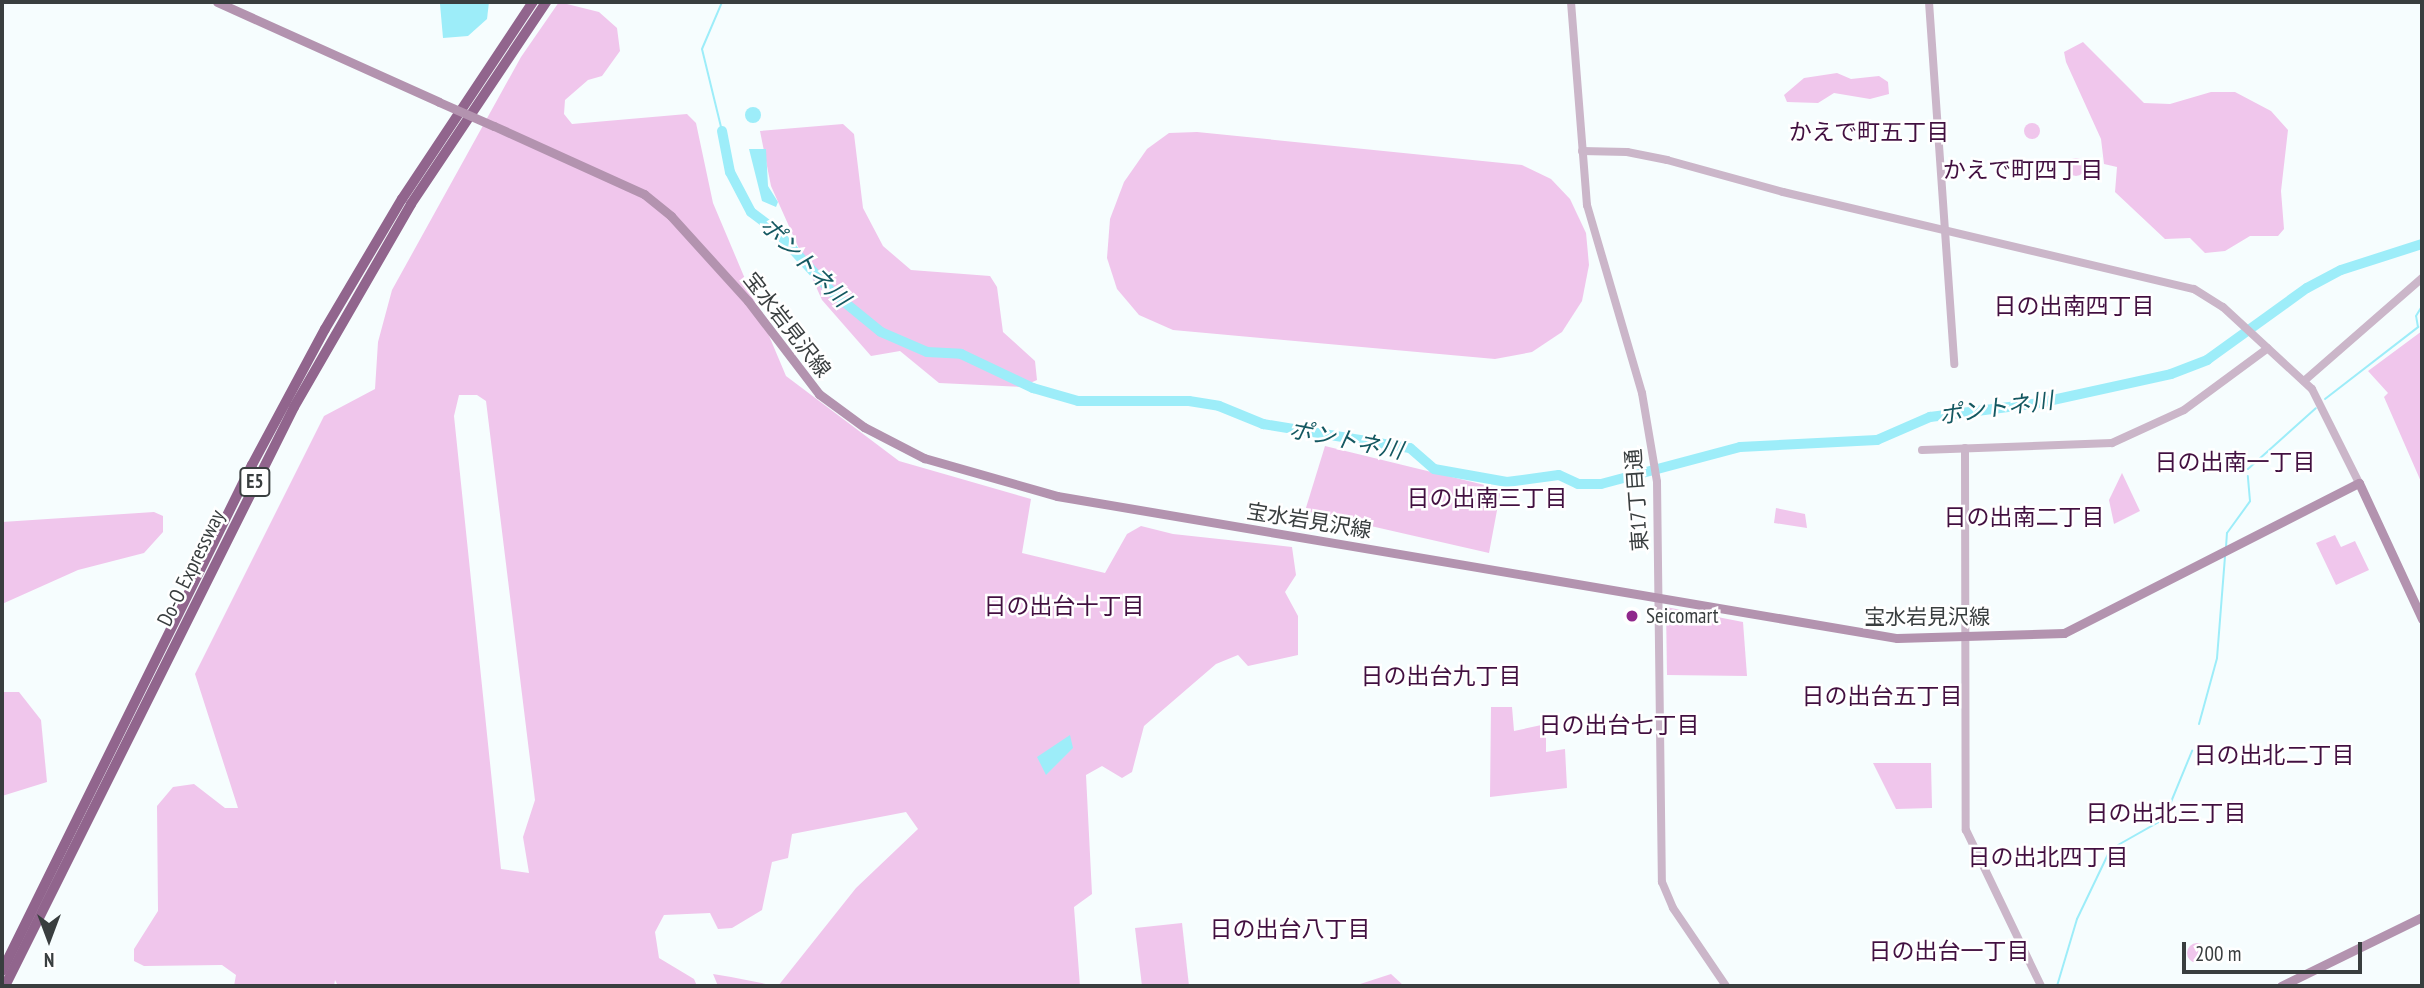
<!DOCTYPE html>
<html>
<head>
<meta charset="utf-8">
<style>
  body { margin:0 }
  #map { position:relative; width:2424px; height:988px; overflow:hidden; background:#f6fdfe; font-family:"PT Sans Narrow","Noto Sans JP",sans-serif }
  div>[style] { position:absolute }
  .green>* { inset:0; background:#f0c6ec }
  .round { border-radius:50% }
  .water>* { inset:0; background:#9dedf9 }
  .stream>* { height:2px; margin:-1px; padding:0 1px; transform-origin:1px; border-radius:1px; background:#9dedf9 }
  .river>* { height:10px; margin:-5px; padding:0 5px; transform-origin:5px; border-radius:5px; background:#9dedf9 }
  .tertiary>* { height:8px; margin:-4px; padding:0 4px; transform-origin:4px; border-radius:4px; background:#cbb6c9 }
  .secondary>* { height:9px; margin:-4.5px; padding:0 4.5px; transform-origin:4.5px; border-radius:4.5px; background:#b393af }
  .motorway>* { height:10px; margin:-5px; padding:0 5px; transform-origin:5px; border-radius:5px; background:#91658d }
  .secondary-bridge>* { height:9px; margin:-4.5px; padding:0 4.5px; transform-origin:4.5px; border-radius:4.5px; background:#b393af }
  .dots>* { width:19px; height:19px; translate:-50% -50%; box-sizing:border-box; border:4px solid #fff; border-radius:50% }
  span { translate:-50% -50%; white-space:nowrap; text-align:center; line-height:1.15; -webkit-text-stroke:5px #fff; paint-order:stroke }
  .shield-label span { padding:2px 5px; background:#fff; border:2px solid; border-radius:5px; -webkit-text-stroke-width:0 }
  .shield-label { font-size:19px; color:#393e3f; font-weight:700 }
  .street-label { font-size:21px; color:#393e3f }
  .poi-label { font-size:21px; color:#393e3f }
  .left { translate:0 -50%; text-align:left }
  .neighbourhood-label { font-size:23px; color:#421040 }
  .water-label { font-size:23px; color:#145861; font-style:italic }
  .frame { position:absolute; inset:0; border:4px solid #393e3f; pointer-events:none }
  .north { position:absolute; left:14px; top:904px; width:70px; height:70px; -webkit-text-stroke:5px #fff; paint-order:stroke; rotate:180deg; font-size:19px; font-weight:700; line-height:28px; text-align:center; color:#393e3f }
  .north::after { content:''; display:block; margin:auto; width:24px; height:32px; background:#393e3f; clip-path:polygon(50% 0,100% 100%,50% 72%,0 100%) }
  .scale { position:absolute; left:2182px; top:942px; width:180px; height:32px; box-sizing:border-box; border:4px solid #393e3f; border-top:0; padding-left:9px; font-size:21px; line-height:24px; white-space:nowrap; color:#393e3f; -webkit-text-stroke:5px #fff; paint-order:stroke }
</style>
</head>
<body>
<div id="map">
  <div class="green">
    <div style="clip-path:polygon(evenodd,559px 2px,599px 12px,617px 28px,620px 51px,602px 76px,588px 80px,565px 100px,564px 114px,572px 124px,687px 114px,696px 123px,713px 203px,786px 376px,899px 461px,1031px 499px,1022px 553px,1105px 573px,1127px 534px,1141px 526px,1173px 534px,1292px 547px,1296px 575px,1285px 592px,1298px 616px,1298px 655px,1248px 666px,1238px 655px,1216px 664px,1144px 726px,1132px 772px,1122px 778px,1102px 766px,1086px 775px,1092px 894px,1074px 907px,1080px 986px,778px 986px,856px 888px,918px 829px,906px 812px,792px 834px,788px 858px,772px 862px,762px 910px,732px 928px,718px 929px,710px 913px,664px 915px,655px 932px,659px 958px,694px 979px,697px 986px,338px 986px,335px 980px,334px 986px,234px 986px,236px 975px,222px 965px,144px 966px,134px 961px,134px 949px,158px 911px,157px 806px,173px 787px,194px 784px,225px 808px,238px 808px,195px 674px,324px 416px,375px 389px,378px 342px,392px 290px,521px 57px,559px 2px,459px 395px,477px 395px,486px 401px,535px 800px,523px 837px,529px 873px,501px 869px,454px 416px,459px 395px)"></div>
    <div style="clip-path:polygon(2083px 42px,2144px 103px,2170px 104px,2211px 92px,2235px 92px,2271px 111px,2288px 130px,2281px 191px,2284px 229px,2278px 236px,2250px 236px,2225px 251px,2205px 253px,2190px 238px,2165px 239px,2115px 192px,2117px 167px,2104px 164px,2101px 139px,2066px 62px,2064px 52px)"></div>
    <div style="clip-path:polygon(1837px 73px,1851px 79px,1879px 76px,1888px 82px,1889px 94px,1870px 99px,1834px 93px,1818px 103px,1787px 102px,1784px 95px,1804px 78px)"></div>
    <div class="round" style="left:2024px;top:123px;width:16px;height:16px"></div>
    <div style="clip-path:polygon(843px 124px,854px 134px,863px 208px,883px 246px,911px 270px,990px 276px,997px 287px,1003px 332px,1035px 361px,1037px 380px,1021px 387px,939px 383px,900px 351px,871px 356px,822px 300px,771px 186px,760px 131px)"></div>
    <div style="clip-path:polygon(1197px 132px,1522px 165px,1551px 179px,1570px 199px,1586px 233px,1589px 265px,1582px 301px,1562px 332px,1532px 352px,1495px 359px,1173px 330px,1139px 315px,1117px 289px,1107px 258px,1110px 219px,1124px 182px,1147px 149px,1169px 133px)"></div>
    <div class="round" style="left:2067px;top:158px;width:18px;height:18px"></div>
    <div style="clip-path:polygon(2422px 331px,2422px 484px,2384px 397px,2388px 393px,2368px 371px)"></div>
    <div style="clip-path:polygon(1325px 446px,1501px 489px,1489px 553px,1305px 511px)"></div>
    <div style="clip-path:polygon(2122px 473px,2140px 511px,2114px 524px,2109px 500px)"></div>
    <div style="clip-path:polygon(1776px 508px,1805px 514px,1807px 528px,1774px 523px)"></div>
    <div style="clip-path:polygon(154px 512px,163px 516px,163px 532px,144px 553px,78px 570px,2px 604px,2px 522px)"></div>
    <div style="clip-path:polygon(2335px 535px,2341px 547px,2355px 541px,2369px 570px,2336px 585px,2316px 543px)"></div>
    <div style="clip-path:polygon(1666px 607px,1743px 622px,1747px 676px,1667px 675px)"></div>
    <div style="clip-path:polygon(2px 692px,19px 692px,41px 720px,47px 782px,2px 796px)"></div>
    <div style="clip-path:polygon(1491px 707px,1512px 707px,1514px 731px,1546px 724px,1546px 752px,1565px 749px,1567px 788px,1490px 797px)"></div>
    <div style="clip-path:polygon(1873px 763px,1931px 763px,1932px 808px,1896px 809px)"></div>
    <div style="clip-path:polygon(1182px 923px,1189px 986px,1142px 986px,1135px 928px)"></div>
    <div class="round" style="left:2187px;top:943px;width:20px;height:20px"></div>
    <div style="clip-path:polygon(713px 974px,731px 977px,776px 986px,718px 986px)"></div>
    <div style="clip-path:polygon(1391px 974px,1404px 986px,1354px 986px)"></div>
  </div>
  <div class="water">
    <div style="clip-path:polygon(445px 2px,489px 2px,487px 19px,468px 36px,443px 38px,440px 4px)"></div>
    <div class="round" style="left:745px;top:107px;width:16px;height:16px"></div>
    <div style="clip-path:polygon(749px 149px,766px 149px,768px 186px,778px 202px,776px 207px,762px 201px)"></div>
    <div style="clip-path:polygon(1070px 735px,1073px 748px,1046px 775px,1037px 757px)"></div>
  </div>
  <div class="stream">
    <div style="left:722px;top:131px;width:84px;rotate:-103.7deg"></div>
    <div style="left:702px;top:49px;width:51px;rotate:-66.9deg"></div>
    <div style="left:2325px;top:399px;width:118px;rotate:-37.7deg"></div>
    <div style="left:2418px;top:327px;width:11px;rotate:-100deg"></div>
    <div style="left:2416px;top:316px;width:12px;rotate:-59deg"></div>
    <div style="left:2248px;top:469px;width:91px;rotate:-41.9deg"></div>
    <div style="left:2226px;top:547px;width:14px;rotate:-86deg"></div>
    <div style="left:2227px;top:533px;width:39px;rotate:-54deg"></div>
    <div style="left:2250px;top:501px;width:25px;rotate:-95deg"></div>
    <div style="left:2199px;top:724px;width:68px;rotate:-74.7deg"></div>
    <div style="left:2217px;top:658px;width:102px;rotate:-85.5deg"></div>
    <div style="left:2118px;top:845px;width:53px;rotate:-29.5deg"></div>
    <div style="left:2164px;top:819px;width:74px;rotate:-67.6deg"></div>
    <div style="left:2057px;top:986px;width:70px;rotate:-73.4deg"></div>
    <div style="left:2077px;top:919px;width:76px;rotate:-64.4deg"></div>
  </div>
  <div class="river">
    <div style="left:722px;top:131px;width:42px;rotate:79deg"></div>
    <div style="left:730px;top:172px;width:45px;rotate:62.3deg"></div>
    <div style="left:751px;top:212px;width:30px;rotate:37deg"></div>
    <div style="left:775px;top:230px;width:84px;rotate:47.4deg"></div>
    <div style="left:832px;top:292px;width:63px;rotate:39.2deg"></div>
    <div style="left:881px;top:332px;width:50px;rotate:23.5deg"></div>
    <div style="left:927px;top:352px;width:34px;rotate:3deg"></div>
    <div style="left:961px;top:354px;width:80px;rotate:25.3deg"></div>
    <div style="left:1033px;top:388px;width:47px;rotate:16.1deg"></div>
    <div style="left:1078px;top:401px;width:111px"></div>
    <div style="left:1189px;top:401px;width:30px;rotate:9deg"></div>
    <div style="left:1219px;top:406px;width:48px;rotate:22.2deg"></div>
    <div style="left:1263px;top:424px;width:149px;rotate:9.3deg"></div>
    <div style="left:1410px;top:448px;width:32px;rotate:41deg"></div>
    <div style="left:1434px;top:469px;width:74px;rotate:10.1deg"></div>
    <div style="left:1507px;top:482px;width:52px;rotate:-7.7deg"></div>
    <div style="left:1559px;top:475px;width:21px;rotate:25deg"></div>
    <div style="left:1578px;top:484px;width:23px"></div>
    <div style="left:1601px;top:484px;width:144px;rotate:-14.9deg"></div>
    <div style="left:1740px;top:447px;width:137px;rotate:-2.9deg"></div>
    <div style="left:1877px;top:440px;width:58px;rotate:-23.5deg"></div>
    <div style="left:1930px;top:417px;width:110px;rotate:-7.3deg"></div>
    <div style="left:2039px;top:403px;width:135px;rotate:-12.4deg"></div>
    <div style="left:2171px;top:374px;width:39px;rotate:-21deg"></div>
    <div style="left:2207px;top:360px;width:123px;rotate:-35.8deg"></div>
    <div style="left:2307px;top:288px;width:38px;rotate:-28deg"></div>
    <div style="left:2341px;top:270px;width:85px;rotate:-17.8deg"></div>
  </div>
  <div class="tertiary">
    <div style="left:1571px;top:2px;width:204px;rotate:85.5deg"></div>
    <div style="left:1587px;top:205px;width:196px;rotate:73.7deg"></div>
    <div style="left:1642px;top:393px;width:90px;rotate:80.4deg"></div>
    <div style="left:1657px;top:482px;width:400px;rotate:89.3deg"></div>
    <div style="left:1662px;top:882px;width:28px;rotate:67deg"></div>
    <div style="left:1673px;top:908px;width:94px;rotate:55.8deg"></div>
    <div style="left:1929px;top:2px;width:363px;rotate:86deg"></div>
    <div style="left:1582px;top:151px;width:45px;rotate:1.3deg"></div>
    <div style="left:1627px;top:152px;width:41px;rotate:11.3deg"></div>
    <div style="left:1667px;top:160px;width:120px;rotate:15.4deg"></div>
    <div style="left:1783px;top:192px;width:422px;rotate:13.3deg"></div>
    <div style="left:2194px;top:289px;width:34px;rotate:32deg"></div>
    <div style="left:2223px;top:307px;width:121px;rotate:42.7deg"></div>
    <div style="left:2312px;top:389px;width:105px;rotate:63.4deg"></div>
    <div style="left:2304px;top:381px;width:157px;rotate:-41.1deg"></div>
    <div style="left:1965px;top:448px;width:382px;rotate:89.9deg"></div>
    <div style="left:1966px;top:830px;width:173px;rotate:64.3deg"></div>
    <div style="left:1922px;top:450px;width:190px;rotate:-2.1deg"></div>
    <div style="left:2112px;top:443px;width:79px;rotate:-24.6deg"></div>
    <div style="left:2184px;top:410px;width:104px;rotate:-36.4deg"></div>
  </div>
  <div class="secondary">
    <div style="left:217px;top:2px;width:243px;rotate:24.2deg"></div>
    <div style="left:494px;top:126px;width:165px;rotate:24.4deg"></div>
    <div style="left:644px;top:194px;width:35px;rotate:39deg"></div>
    <div style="left:671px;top:216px;width:115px;rotate:47.8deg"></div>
    <div style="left:748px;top:301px;width:117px;rotate:52.6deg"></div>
    <div style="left:819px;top:394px;width:56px;rotate:36.3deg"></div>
    <div style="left:864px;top:427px;width:68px;rotate:27.3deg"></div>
    <div style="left:924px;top:458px;width:138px;rotate:15.9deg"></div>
    <div style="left:1057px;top:496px;width:852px;rotate:9.6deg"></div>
    <div style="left:1897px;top:638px;width:167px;rotate:-1.7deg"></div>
    <div style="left:2064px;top:633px;width:331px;rotate:-27deg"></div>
    <div style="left:2359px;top:483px;width:150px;rotate:65.1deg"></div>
    <div style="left:2281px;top:986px;width:157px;rotate:-26.1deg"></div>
  </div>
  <div class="motorway">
    <div style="left:2px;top:971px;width:564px;rotate:-63.71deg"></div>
    <div style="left:252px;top:465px;width:154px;rotate:-61.8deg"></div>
    <div style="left:325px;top:329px;width:151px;rotate:-59.4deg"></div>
    <div style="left:402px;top:199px;width:237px;rotate:-56.4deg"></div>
    <div style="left:5px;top:986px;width:647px;rotate:-63.47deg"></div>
    <div style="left:294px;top:407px;width:234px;rotate:-60deg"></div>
    <div style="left:411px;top:204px;width:243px;rotate:-56.2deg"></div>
  </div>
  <div class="secondary-bridge">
    <div style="left:439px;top:102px;width:60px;rotate:23.6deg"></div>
  </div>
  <div class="dots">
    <div style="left:1632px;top:616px;background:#90288c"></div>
  </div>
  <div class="shield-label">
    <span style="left:255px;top:482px">E5</span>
  </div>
  <div class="street-label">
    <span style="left:787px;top:325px;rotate:52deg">宝水岩見沢線</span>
    <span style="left:1637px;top:500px;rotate:-94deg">東17丁目通</span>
    <span style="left:1309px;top:521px;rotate:9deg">宝水岩見沢線</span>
    <span style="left:191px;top:568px;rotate:-64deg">Do-O Expressway</span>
    <span style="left:1927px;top:617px">宝水岩見沢線</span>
  </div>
  <div class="poi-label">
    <span class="left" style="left:1646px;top:616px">Seicomart</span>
  </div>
  <div class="neighbourhood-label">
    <span style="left:1869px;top:132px">かえで町五丁目</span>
    <span style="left:2023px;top:170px">かえで町四丁目</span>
    <span style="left:2074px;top:306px">日の出南四丁目</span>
    <span style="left:2235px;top:462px">日の出南一丁目</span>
    <span style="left:1487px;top:498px">日の出南三丁目</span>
    <span style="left:2024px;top:517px">日の出南二丁目</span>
    <span style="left:1064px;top:606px">日の出台十丁目</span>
    <span style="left:1441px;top:676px">日の出台九丁目</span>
    <span style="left:1882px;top:696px">日の出台五丁目</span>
    <span style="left:1619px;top:725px">日の出台七丁目</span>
    <span style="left:2274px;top:755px">日の出北二丁目</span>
    <span style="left:2166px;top:813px">日の出北三丁目</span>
    <span style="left:2048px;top:857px">日の出北四丁目</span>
    <span style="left:1290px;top:929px">日の出台八丁目</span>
    <span style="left:1949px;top:951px">日の出台一丁目</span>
  </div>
  <div class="water-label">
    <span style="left:805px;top:262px;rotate:45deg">ポントネ川</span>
    <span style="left:1996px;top:408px;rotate:-8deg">ポントネ川</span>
    <span style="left:1346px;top:440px;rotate:11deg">ポントネ川</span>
  </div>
  <div class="frame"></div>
  <div class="north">N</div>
  <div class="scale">200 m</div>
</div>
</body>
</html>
